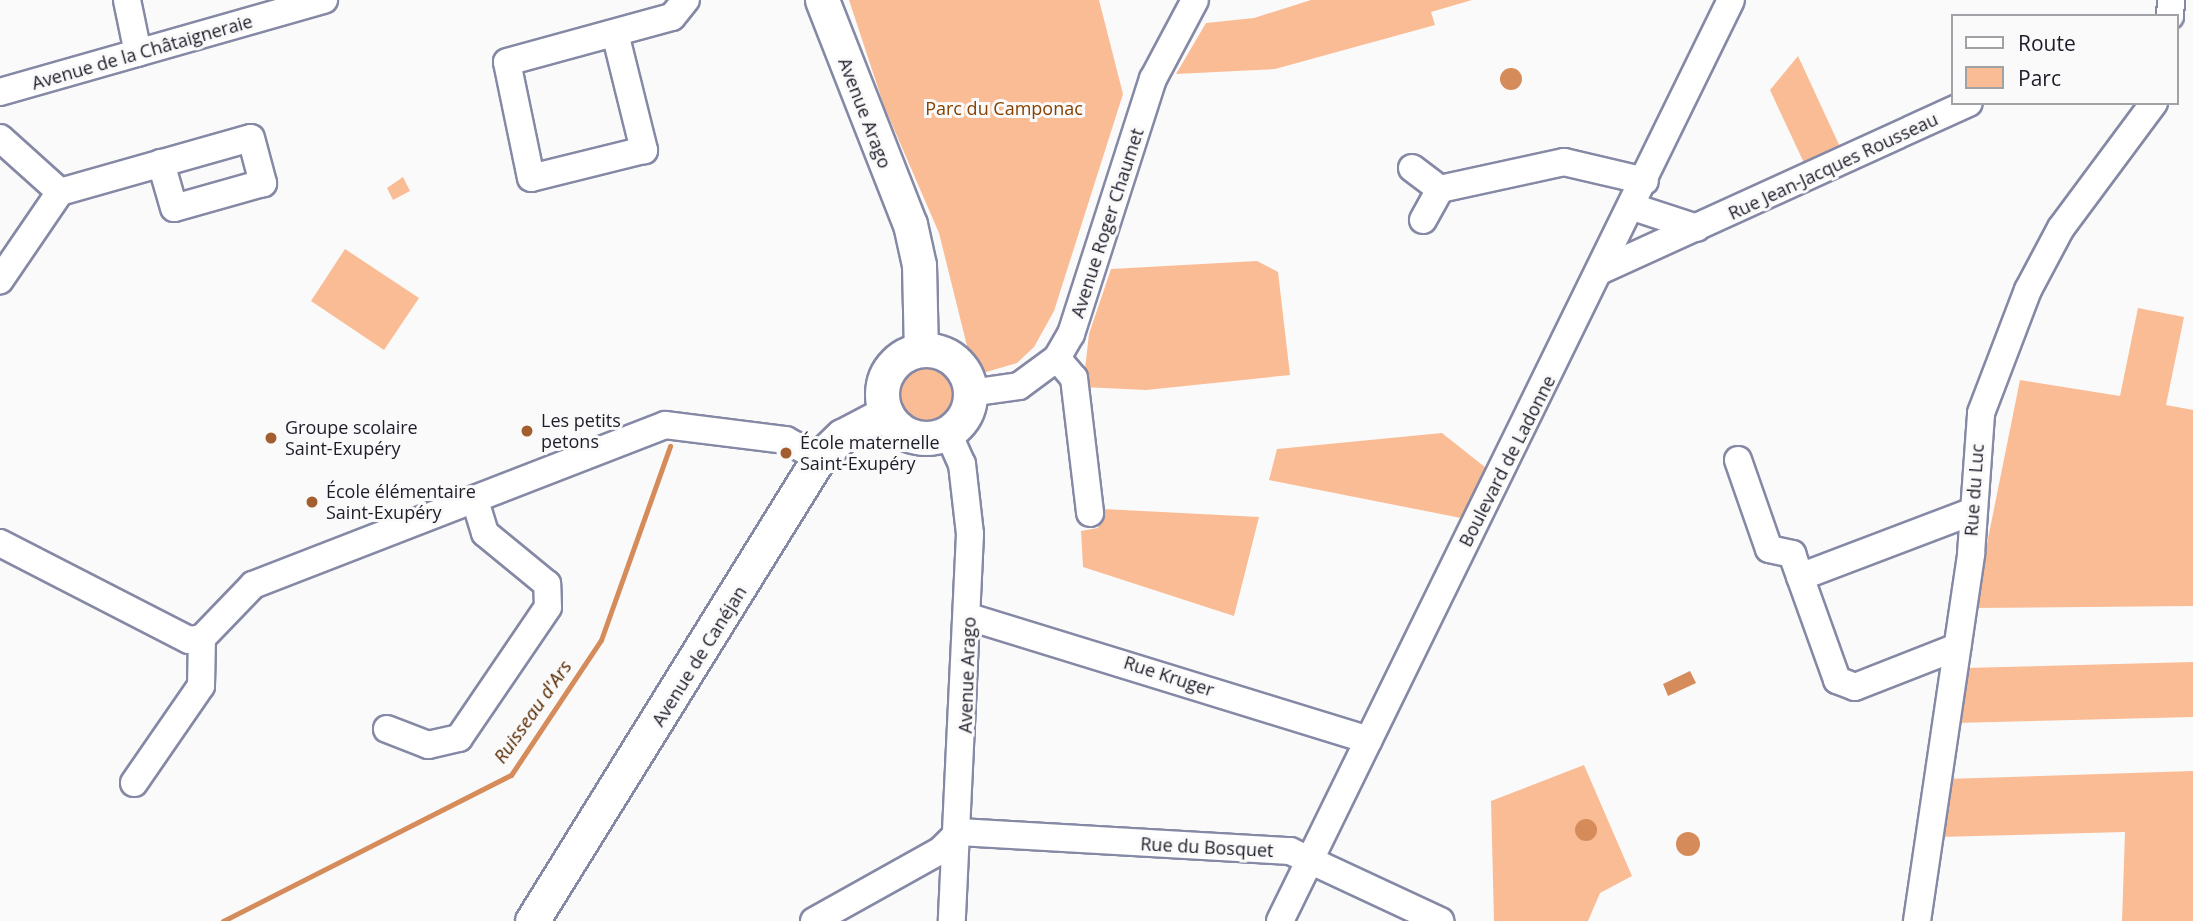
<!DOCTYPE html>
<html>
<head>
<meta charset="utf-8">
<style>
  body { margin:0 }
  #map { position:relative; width:2193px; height:921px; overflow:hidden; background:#fafafa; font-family:"Open Sans",sans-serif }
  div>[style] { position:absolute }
  .green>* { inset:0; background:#fabc95 }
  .round { border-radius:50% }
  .water>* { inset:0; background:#d58c5a }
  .stream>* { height:5px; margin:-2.5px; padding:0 2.5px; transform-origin:2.5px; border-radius:2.5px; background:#d58c5a }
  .roads { filter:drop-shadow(2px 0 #8589a5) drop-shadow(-2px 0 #8589a5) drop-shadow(0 2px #8589a5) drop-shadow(0 -2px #8589a5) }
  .minor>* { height:26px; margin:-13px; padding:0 13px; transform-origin:13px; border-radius:13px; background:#fff }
  .major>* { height:33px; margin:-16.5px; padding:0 16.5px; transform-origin:16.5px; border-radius:16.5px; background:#fff }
  .major>.ring { margin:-16.5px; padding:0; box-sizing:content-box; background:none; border:33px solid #fff; border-radius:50% }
  .dots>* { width:19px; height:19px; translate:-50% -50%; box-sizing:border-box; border:4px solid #fafafa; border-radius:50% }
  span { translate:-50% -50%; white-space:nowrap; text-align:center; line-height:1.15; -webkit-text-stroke:6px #fafafa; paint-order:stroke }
  .street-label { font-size:18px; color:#1c1d29 }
  .park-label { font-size:18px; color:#854101 }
  .poi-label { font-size:18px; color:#1c1d29 }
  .left { translate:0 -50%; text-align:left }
  .water-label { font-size:19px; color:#5a2b02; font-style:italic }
  .legend { position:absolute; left:1951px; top:14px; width:228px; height:91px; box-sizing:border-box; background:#fafafa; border:2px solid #a1a2a6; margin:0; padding:9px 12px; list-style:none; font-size:21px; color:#1c1d29 }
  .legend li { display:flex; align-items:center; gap:14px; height:35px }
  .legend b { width:35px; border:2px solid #a1a2a6 }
</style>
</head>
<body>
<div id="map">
  <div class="green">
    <div style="clip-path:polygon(849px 0,1099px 0,1123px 94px,1054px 311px,1034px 347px,1017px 363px,983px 373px,969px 354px,939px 233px,884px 106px)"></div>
    <div style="clip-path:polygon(1311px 0,1472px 0,1431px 12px,1435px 25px,1275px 69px,1176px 74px,1206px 23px,1254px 18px)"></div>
    <div style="clip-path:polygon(1798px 56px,1841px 149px,1805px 165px,1770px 90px)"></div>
    <div style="clip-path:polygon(403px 177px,410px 191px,393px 200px,387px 188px)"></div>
    <div style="clip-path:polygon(345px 249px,419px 298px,384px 350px,311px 301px)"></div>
    <div style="clip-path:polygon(1257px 261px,1278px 272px,1290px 375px,1146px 390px,1083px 387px,1089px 334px,1111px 269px)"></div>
    <div style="clip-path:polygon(2138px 308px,2184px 317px,2166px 405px,2193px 410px,2193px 606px,1974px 608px,2020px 380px,2120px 396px)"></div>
    <div class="round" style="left:891px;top:360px;width:62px;height:62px"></div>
    <div style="clip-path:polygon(1442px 433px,1486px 468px,1461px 518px,1269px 480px,1277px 449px)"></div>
    <div style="clip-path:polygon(1103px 509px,1259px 517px,1234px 616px,1083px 567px,1081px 531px,1098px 528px)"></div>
    <div style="clip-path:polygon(2193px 662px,2193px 717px,1954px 723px,1964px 668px)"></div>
    <div style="clip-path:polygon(1584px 765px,1632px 876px,1600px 893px,1588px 921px,1494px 921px,1491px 801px)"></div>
    <div style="clip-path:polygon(2193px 771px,2193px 921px,2122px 921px,2125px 832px,1938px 837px,1945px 779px)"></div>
  </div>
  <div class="water">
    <div class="round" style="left:1500px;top:68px;width:22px;height:22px"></div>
    <div style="clip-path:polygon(1690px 671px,1696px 683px,1668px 696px,1663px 684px)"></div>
    <div class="round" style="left:1575px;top:819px;width:22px;height:22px"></div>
    <div class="round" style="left:1676px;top:832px;width:24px;height:24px"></div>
  </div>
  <div class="stream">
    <div style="left:223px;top:921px;width:323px;rotate:-26.9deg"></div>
    <div style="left:511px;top:775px;width:162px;rotate:-56.3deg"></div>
    <div style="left:601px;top:640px;width:206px;rotate:-70.4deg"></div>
  </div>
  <div class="roads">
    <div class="minor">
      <div style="left:127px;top:0;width:54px;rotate:78.3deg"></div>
      <div style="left:2170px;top:16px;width:16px;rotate:-86deg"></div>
      <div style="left:615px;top:33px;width:121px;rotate:76.1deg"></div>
      <div style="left:644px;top:150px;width:116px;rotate:166.1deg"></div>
      <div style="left:531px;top:178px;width:118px;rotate:-101.7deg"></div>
      <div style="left:507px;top:62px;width:171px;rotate:-15.3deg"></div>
      <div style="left:672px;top:17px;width:22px;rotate:-51deg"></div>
      <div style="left:0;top:92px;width:337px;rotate:-15.9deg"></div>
      <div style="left:0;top:138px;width:81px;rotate:42deg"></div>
      <div style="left:60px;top:192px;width:107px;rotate:124.3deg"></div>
      <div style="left:1412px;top:168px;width:35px;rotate:37deg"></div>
      <div style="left:1440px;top:189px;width:127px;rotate:-12.3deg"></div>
      <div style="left:1564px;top:162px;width:83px;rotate:13.2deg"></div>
      <div style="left:60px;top:192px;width:198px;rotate:-15.8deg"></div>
      <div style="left:251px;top:138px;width:47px;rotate:75.1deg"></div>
      <div style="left:263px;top:183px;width:92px;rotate:164.3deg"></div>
      <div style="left:174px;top:208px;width:47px;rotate:-106.1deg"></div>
      <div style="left:1633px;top:207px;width:67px;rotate:18.2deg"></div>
      <div style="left:1423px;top:220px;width:35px;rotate:-61deg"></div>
      <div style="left:1602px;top:270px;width:403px;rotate:-24.5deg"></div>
      <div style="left:1057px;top:358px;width:26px;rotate:50deg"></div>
      <div style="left:1074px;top:378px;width:136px;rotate:83.2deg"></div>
      <div style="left:970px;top:393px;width:49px;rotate:-8.1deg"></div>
      <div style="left:1019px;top:386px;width:47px;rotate:-36.4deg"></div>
      <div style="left:1057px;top:358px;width:28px;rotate:-60deg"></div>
      <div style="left:1071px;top:334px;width:268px;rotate:-72.2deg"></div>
      <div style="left:1153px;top:79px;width:89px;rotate:-62deg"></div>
      <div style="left:948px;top:433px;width:34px;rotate:66deg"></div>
      <div style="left:962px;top:464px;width:70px;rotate:83.5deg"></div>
      <div style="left:970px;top:534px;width:387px;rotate:92.7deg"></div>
      <div style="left:1738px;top:460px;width:94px;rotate:70.8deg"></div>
      <div style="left:1769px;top:549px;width:24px;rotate:12deg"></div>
      <div style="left:1792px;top:554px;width:134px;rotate:70.3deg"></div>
      <div style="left:1837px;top:680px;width:19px;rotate:21deg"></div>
      <div style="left:1855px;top:687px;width:110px;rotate:-21.4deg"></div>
      <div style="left:0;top:543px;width:212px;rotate:27.2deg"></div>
      <div style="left:189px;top:640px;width:13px;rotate:-9deg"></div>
      <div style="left:202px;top:638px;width:74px;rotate:-46.1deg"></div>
      <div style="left:253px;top:585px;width:442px;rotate:-21.2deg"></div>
      <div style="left:665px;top:425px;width:122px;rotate:7.1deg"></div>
      <div style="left:786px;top:440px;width:38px;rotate:29deg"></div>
      <div style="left:1800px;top:577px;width:183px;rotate:-20.8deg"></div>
      <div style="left:969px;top:617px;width:418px;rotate:17.1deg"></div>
      <div style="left:387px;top:729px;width:44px;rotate:21.3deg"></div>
      <div style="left:428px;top:745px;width:32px;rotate:-13deg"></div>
      <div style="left:459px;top:738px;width:158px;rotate:-55.8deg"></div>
      <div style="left:548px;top:607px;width:23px;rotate:-92deg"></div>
      <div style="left:547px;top:584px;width:80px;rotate:-140.6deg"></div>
      <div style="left:485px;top:533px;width:34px;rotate:-107deg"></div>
      <div style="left:134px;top:783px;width:118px;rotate:-55.4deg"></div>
      <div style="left:201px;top:686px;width:48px;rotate:-88.8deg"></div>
      <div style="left:814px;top:921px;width:144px;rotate:-29.1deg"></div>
      <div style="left:940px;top:851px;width:27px;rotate:-45deg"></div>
      <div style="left:959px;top:832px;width:332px;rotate:3.3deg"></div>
      <div style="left:1290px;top:851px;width:166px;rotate:25deg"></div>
      <div style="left:1280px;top:921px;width:1025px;rotate:-63.91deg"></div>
      <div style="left:1917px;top:921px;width:371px;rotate:-81.6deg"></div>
      <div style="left:1971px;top:554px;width:141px;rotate:-85.9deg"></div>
      <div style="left:1981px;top:413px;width:132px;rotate:-69.1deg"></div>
      <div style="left:2028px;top:290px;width:70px;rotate:-62deg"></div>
      <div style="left:2061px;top:228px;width:156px;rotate:-53.4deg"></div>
    </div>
    <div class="major">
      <div style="left:822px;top:0;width:241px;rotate:68.6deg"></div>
      <div style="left:910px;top:224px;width:42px;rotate:77.6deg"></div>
      <div style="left:919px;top:265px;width:85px;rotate:88.7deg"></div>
      <div class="ring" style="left:882px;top:350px;width:55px;height:55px"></div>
      <div style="left:532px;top:921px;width:545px;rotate:-58.21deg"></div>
      <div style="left:819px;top:458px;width:32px;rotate:-44deg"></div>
      <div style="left:842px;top:436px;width:50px;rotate:-27.6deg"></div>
    </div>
  </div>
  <div class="dots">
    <div style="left:527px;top:431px;background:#a25e2e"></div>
    <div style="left:271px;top:438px;background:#a25e2e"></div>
    <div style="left:786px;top:453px;background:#a25e2e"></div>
    <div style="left:312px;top:502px;background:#a25e2e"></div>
  </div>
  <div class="street-label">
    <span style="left:142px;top:52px;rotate:-16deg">Avenue de la Châtaigneraie</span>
    <span style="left:865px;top:113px;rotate:69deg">Avenue Arago</span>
    <span style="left:1833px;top:166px;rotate:-25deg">Rue Jean-Jacques Rousseau</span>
    <span style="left:1107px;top:223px;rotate:-72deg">Avenue Roger Chaumet</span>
    <span style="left:1507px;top:461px;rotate:-63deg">Boulevard de Ladonne</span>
    <span style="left:1974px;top:490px;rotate:-86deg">Rue du Luc</span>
    <span style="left:699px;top:656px;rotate:-58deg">Avenue de Canéjan</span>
    <span style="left:967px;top:675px;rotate:-88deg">Avenue Arago</span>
    <span style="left:1169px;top:676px;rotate:18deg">Rue Kruger</span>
    <span style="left:1207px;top:847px;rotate:3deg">Rue du Bosquet</span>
  </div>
  <div class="park-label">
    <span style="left:1004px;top:108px">Parc du Camponac</span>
  </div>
  <div class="poi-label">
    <span class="left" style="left:541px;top:431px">Les petits<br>petons</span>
    <span class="left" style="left:285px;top:438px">Groupe scolaire<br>Saint-Exupéry</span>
    <span class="left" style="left:800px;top:453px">École maternelle<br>Saint-Exupéry</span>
    <span class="left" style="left:326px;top:502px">École élémentaire<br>Saint-Exupéry</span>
  </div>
  <div class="water-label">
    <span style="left:533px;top:712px;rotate:-55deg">Ruisseau d'Ars</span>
  </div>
  <ul class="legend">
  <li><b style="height:9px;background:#fff"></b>Route</li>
  <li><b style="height:19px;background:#fabc95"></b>Parc</li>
  </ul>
</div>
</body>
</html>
